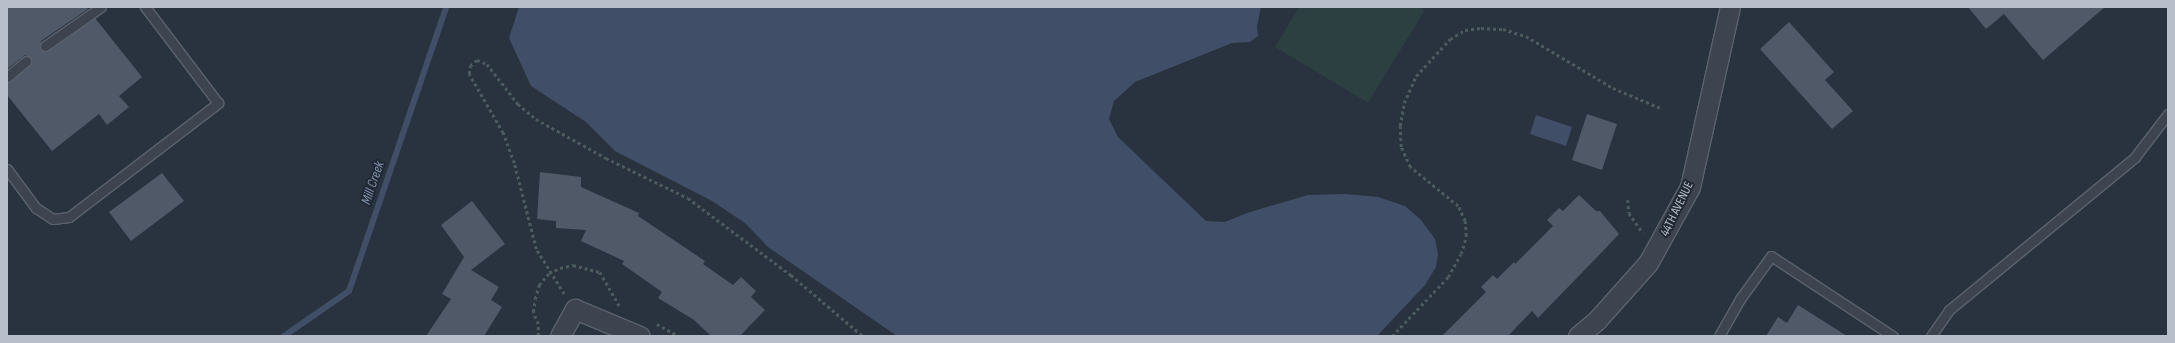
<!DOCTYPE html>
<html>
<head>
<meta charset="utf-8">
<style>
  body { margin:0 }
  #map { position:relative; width:2175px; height:343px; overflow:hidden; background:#29323f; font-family:"Sofia Sans Condensed",sans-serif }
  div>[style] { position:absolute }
  .green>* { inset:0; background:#2c3f41 }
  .water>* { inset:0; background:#404f67 }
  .stream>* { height:6px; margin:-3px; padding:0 3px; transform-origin:3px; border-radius:3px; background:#404f67 }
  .building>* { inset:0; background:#4f5968 }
  .path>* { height:2.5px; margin-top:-1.25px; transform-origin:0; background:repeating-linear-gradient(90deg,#4b5c5f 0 3px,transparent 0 6px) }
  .roads { filter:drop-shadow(1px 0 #5a626d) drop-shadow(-1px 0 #5a626d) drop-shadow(0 1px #5a626d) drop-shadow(0 -1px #5a626d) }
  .lane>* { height:9px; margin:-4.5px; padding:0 4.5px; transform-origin:4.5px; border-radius:4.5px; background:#3d444f }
  .street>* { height:19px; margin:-9.5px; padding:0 9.5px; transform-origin:9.5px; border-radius:9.5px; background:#3d444f }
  span { translate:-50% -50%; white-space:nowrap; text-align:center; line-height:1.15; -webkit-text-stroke:4px #212935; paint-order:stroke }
  .street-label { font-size:13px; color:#b9bfca }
  .water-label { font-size:14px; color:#8495ae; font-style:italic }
  .frame { position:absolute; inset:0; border:8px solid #b9bfca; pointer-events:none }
</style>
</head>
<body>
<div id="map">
  <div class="green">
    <div style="clip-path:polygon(1299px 7px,1420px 7px,1425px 10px,1368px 103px,1275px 47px)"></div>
  </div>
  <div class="water">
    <div style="clip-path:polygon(519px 7px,1261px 7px,1257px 26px,1258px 36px,1250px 42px,1232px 43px,1135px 82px,1114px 101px,1109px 119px,1118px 137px,1206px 221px,1225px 222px,1247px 213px,1308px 195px,1345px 194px,1378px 197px,1405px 206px,1421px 220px,1435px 239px,1438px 254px,1436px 267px,1425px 285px,1377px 336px,897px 336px,768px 247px,745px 223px,712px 201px,615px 151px,586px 122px,531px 86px,509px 38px)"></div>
    <div style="clip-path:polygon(1536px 115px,1572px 127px,1566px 146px,1530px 134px)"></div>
  </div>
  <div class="stream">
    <div style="left:284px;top:336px;width:79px;rotate:-34.7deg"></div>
    <div style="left:349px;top:291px;width:300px;rotate:-71.1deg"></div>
  </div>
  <div class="building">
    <div style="clip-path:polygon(7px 7px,86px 7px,88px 9px,41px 41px,40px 49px,48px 51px,95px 18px,142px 77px,119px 96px,129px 107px,107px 125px,99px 114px,52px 151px,7px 95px,7px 83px,30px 66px,32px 60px,25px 55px,7px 69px)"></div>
    <div style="clip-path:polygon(1968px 7px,2105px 7px,2043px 60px,2004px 14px,1986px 29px)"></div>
    <div style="clip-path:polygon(1789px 22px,1834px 72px,1825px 80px,1853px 111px,1832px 129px,1760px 49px)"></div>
    <div style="clip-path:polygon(1587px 114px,1617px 124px,1602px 170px,1572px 160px)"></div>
    <div style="clip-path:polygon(540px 172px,581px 177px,581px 187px,639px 213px,638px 216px,705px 261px,703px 264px,733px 285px,741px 277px,756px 291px,751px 297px,765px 310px,740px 336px,711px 336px,694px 320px,658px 298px,662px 292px,622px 264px,624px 261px,581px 241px,586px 230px,556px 228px,556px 221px,537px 219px)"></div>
    <div style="clip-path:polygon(162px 173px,184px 201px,131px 241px,109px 212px)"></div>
    <div style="clip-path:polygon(1579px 195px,1596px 211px,1600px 211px,1619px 234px,1604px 250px,1538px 318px,1532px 311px,1508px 336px,1442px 336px,1486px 292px,1481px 287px,1493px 275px,1497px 279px,1514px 262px,1515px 264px,1553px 226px,1547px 220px,1559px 208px,1563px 211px)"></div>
    <div style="clip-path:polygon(472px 201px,505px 244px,471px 270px,499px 287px,491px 300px,502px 307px,484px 336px,426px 336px,451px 299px,442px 294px,464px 257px,441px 225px)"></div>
    <div style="clip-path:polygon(1798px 305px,1847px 336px,1766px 336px,1778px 317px,1787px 323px)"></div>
  </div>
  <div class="path">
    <div style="left:1628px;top:200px;width:13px;rotate:86deg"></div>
    <div style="left:1629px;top:213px;width:24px;rotate:55deg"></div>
    <div style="left:564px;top:294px;width:53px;rotate:-121.9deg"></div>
    <div style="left:536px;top:249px;width:89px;rotate:-104.3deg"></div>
    <div style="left:514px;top:163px;width:32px;rotate:-110deg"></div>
    <div style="left:503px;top:133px;width:68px;rotate:-120deg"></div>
    <div style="left:469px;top:74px;width:8px;rotate:-83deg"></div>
    <div style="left:470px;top:66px;width:9px;rotate:-41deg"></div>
    <div style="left:477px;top:60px;width:11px;rotate:22deg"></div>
    <div style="left:487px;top:64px;width:51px;rotate:52.2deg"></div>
    <div style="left:518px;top:104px;width:23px;rotate:40deg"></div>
    <div style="left:536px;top:119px;width:80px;rotate:29.1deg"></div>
    <div style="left:606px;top:158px;width:91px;rotate:26deg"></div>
    <div style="left:688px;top:198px;width:129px;rotate:36.8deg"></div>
    <div style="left:791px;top:275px;width:94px;rotate:40.3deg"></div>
    <div style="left:657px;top:324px;width:25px;rotate:29deg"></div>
    <div style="left:538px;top:336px;width:12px;rotate:-90deg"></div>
    <div style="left:538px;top:324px;width:13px;rotate:-113deg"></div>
    <div style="left:533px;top:312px;width:13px;rotate:-81deg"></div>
    <div style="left:535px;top:299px;width:15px;rotate:-74deg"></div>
    <div style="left:539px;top:285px;width:16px;rotate:-50deg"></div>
    <div style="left:549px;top:273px;width:12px;rotate:-24deg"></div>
    <div style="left:560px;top:268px;width:13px;rotate:-13deg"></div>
    <div style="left:573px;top:265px;width:28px;rotate:15deg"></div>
    <div style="left:600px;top:272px;width:39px;rotate:60deg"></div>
    <div style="left:1392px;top:336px;width:81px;rotate:-46.5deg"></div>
    <div style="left:1448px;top:277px;width:26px;rotate:-61deg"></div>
    <div style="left:1461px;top:254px;width:19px;rotate:-74deg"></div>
    <div style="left:1466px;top:236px;width:15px;rotate:-94deg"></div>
    <div style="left:1465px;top:221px;width:17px;rotate:-115deg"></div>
    <div style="left:1458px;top:206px;width:62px;rotate:-140.9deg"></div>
    <div style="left:1410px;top:167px;width:22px;rotate:-114deg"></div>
    <div style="left:1401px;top:147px;width:21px;rotate:-93deg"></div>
    <div style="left:1400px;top:126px;width:23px;rotate:-80deg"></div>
    <div style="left:1404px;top:103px;width:30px;rotate:-66deg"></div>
    <div style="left:1416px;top:76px;width:50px;rotate:-47.4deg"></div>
    <div style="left:1450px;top:39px;width:17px;rotate:-31deg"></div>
    <div style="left:1465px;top:30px;width:16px;rotate:-7deg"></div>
    <div style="left:1481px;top:28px;width:22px;rotate:3deg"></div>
    <div style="left:1503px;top:29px;width:24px;rotate:17deg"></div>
    <div style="left:1526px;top:36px;width:101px;rotate:30.9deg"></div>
    <div style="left:1613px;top:88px;width:54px;rotate:22.8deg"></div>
  </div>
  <div class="roads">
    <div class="lane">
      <div style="left:45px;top:46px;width:68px;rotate:-34.9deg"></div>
      <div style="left:7px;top:77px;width:25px;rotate:-40deg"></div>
      <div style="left:7px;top:169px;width:49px;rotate:53.4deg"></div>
      <div style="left:36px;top:208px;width:20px;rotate:33deg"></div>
      <div style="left:53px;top:219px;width:16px;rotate:-7deg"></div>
      <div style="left:69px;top:217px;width:188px;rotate:-37.4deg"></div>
      <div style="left:218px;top:103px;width:121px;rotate:-127.2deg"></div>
      <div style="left:1719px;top:336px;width:43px;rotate:-60.4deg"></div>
      <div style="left:1740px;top:299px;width:53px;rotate:-54.2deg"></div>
      <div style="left:1771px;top:256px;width:146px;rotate:33.3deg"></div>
      <div style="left:1931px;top:336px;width:32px;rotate:-55deg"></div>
      <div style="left:1949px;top:310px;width:241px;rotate:-39.4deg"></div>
      <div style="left:2135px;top:157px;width:54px;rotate:-52.5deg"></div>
    </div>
    <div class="street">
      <div style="left:560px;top:336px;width:31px;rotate:-61deg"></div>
      <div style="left:575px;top:309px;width:70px;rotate:22.6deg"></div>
      <div style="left:1578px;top:336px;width:25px;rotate:-40deg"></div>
      <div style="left:1597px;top:320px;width:76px;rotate:-48.2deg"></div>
      <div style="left:1648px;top:263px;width:87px;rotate:-61.1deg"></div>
      <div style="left:1690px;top:187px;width:184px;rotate:-77.5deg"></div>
    </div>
  </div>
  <div class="street-label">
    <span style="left:1677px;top:209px;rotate:-64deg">44TH AVENUE</span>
  </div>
  <div class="water-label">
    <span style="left:373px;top:183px;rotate:-71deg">Mill Creek</span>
  </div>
  <div class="frame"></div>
</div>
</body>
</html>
